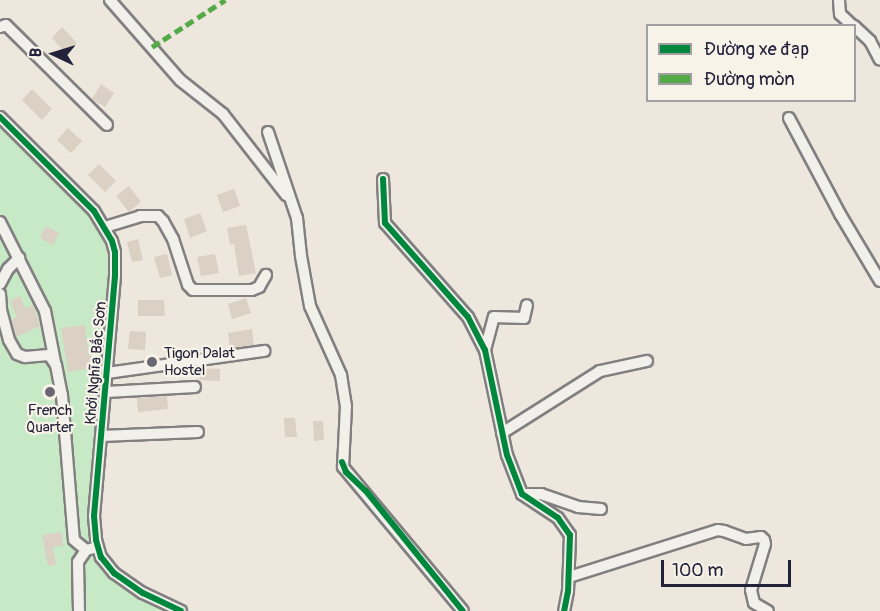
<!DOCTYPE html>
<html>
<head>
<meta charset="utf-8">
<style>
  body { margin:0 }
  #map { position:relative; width:880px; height:611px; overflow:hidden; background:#ede7dd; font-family:Pangolin,sans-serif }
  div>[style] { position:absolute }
  .green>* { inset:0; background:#c8e9c6 }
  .building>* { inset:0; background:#dad0c4 }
  .roads { filter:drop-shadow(2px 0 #827f80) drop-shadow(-2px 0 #827f80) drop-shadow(0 2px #827f80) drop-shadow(0 -2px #827f80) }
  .minor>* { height:10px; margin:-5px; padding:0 5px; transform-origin:5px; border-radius:5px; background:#f1f0eb }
  .quiet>* { height:4.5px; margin-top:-2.25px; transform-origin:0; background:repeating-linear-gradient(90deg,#53aa46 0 9px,transparent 0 13.5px) }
  .cycleway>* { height:6px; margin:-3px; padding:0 3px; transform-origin:3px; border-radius:3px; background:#00873e }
  .dots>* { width:16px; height:16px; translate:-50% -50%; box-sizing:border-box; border:3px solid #f7f3e8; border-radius:50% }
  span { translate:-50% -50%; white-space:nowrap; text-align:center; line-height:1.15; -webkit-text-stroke:4.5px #f7f3e8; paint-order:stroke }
  .poi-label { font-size:15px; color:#22223b }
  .left { translate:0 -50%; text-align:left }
  .street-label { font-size:15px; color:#22223b }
  .legend { position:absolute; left:646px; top:24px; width:210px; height:78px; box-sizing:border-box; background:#f7f3e8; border:2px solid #a29fa3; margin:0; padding:8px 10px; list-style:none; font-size:18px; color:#22223b }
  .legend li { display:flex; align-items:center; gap:12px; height:30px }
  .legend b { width:30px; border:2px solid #a29fa3 }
  .north { position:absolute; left:24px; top:24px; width:60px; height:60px; -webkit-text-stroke:4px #f7f3e8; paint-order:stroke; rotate:274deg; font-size:16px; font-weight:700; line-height:24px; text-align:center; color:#22223b }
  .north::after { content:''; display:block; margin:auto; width:21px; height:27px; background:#22223b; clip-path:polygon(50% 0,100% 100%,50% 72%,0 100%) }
  .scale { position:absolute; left:661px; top:560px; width:130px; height:27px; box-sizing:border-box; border:3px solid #22223b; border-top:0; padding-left:8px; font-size:18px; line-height:21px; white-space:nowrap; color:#22223b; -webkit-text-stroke:4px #f7f3e8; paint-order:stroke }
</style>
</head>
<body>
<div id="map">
  <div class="green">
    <div style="clip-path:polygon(0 125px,85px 209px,101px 229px,109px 250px,109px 274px,88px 536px,92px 552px,100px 569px,117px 585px,165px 611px,0 611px)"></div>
  </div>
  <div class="building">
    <div style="clip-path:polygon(62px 27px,77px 43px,66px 53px,52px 38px)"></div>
    <div style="clip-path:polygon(101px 84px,114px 93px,105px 107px,92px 99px)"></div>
    <div style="clip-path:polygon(32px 89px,52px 109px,42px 120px,22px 100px)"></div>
    <div style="clip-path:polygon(68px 128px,82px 141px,71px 153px,57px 140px)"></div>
    <div style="clip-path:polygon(99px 164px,116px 181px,105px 192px,88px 175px)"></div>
    <div style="clip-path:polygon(129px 186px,141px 202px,129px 212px,116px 196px)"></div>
    <div style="clip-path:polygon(234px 189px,240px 206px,223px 212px,217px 195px)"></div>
    <div style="clip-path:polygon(200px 213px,207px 231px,190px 238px,184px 219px)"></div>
    <div style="clip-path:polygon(246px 225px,256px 273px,239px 276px,234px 244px,230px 245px,227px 228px)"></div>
    <div style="clip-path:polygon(46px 226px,59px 233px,53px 245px,40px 238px)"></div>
    <div style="clip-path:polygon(138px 239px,143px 260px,132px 262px,127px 242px)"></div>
    <div style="clip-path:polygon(167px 254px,172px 275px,160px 278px,154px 257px)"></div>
    <div style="clip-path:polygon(215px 254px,219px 273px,201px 276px,197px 257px)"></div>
    <div style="clip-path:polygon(20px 296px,25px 308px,33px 305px,40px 326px,16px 337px,11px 320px,17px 317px,10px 301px)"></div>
    <div style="clip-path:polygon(246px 298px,251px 313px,232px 319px,228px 304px)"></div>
    <div style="clip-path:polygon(138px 300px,164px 300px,165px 316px,138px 316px)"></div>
    <div style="clip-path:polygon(85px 325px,89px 356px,93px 355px,94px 368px,68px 372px,61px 328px)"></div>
    <div style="clip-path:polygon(252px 329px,254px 345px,230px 348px,228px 333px)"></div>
    <div style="clip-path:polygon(130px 331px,146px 332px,145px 350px,128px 349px)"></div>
    <div style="clip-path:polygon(197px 368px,220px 369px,220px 381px,197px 380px)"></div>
    <div style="clip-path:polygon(167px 396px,168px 409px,138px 412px,137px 398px)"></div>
    <div style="clip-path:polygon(284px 418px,295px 418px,297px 437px,285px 437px)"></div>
    <div style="clip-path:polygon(313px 421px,323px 421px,324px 440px,314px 441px)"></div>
    <div style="clip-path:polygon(62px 532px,63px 546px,53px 547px,56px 565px,48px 566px,42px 535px)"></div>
  </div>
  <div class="roads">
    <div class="minor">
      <div style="left:110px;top:0;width:106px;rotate:48.8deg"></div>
      <div style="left:180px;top:80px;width:55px;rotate:38.3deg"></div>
      <div style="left:223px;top:114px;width:103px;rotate:52.1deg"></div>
      <div style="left:839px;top:0;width:14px;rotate:86deg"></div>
      <div style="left:840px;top:14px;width:18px;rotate:43deg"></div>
      <div style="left:854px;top:26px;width:22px;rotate:43deg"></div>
      <div style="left:870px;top:41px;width:21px;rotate:62deg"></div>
      <div style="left:0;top:27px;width:6px;rotate:-18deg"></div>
      <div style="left:6px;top:25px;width:142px;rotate:44.7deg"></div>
      <div style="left:0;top:117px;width:133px;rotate:45deg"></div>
      <div style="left:94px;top:211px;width:35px;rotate:59deg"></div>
      <div style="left:112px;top:241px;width:11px;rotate:75deg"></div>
      <div style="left:115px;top:252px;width:24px;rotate:90deg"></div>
      <div style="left:115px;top:276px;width:241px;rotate:95deg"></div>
      <div style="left:94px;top:516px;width:24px;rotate:85deg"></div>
      <div style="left:96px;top:540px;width:18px;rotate:74deg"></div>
      <div style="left:101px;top:557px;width:21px;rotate:51deg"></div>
      <div style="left:114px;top:573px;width:35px;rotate:35deg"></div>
      <div style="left:143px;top:593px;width:42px;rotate:25.3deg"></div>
      <div style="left:789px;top:118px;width:109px;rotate:62deg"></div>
      <div style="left:840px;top:214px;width:78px;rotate:59.2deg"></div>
      <div style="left:268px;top:132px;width:91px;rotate:71.4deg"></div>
      <div style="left:297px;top:218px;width:38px;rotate:84deg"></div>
      <div style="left:301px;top:256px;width:51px;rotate:79.8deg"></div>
      <div style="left:310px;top:306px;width:76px;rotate:65.8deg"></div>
      <div style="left:341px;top:375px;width:31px;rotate:81deg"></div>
      <div style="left:346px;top:406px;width:61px;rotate:92.8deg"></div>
      <div style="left:343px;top:467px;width:187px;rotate:50.2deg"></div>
      <div style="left:383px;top:179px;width:44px;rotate:87.4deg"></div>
      <div style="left:385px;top:223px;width:125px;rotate:48.6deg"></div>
      <div style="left:468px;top:317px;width:37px;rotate:63deg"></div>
      <div style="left:485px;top:350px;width:107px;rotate:78.2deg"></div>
      <div style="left:507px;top:455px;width:42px;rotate:69deg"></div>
      <div style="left:522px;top:494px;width:43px;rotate:33.7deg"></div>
      <div style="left:558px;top:518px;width:21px;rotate:55deg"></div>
      <div style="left:570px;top:535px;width:56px;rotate:92deg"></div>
      <div style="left:568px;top:591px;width:20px;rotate:101deg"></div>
      <div style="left:0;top:222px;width:100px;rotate:63.2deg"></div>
      <div style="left:45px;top:311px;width:52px;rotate:78.9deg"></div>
      <div style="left:105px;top:227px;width:37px;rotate:-17deg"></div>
      <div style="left:140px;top:216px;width:18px"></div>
      <div style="left:158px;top:216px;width:7px;rotate:45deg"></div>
      <div style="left:163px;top:221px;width:21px;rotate:61deg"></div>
      <div style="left:173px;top:239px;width:48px;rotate:71.9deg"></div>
      <div style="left:188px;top:285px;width:7px;rotate:45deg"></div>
      <div style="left:193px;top:290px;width:59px"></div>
      <div style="left:252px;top:290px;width:8px;rotate:-23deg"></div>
      <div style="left:259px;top:287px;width:14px;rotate:-60deg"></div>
      <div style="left:0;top:284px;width:17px;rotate:-62deg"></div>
      <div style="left:8px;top:269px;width:16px;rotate:-45deg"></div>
      <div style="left:0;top:294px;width:16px;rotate:86deg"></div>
      <div style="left:1px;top:310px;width:31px;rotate:75deg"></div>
      <div style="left:9px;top:340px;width:16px;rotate:60deg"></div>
      <div style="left:17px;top:354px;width:9px;rotate:21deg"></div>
      <div style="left:25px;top:357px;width:24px;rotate:-5deg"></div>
      <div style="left:49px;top:355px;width:12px;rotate:55deg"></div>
      <div style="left:56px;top:365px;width:31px;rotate:79deg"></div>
      <div style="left:62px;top:395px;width:145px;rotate:85.3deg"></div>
      <div style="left:74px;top:540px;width:16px;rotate:40deg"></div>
      <div style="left:86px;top:550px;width:12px;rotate:-14deg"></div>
      <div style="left:485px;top:350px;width:34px;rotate:-75deg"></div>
      <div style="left:494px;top:317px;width:30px;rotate:2deg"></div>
      <div style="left:524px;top:318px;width:13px;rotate:-77deg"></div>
      <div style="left:107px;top:373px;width:159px;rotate:-8deg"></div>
      <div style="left:106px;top:392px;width:89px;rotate:-3.2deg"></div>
      <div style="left:502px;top:433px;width:116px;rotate:-32.3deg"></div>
      <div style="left:600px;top:371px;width:48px;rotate:-12deg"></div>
      <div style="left:101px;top:436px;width:97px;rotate:-2.4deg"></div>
      <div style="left:522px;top:494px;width:19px"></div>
      <div style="left:541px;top:494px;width:39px;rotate:19deg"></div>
      <div style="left:578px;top:507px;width:23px;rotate:5deg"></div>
      <div style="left:569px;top:577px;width:156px;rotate:-17.5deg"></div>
      <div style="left:718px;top:530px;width:6px;rotate:9deg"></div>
      <div style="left:724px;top:531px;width:23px;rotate:20deg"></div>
      <div style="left:746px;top:539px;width:15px;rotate:-8deg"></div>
      <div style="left:761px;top:537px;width:4px;rotate:45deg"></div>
      <div style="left:764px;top:540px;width:4px;rotate:76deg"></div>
      <div style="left:765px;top:544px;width:48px;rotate:106.9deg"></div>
      <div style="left:751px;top:590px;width:13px;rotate:77deg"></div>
      <div style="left:754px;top:603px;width:16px;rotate:30deg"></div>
      <div style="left:79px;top:611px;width:49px;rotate:-91.2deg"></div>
      <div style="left:78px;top:562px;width:14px;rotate:-56deg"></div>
    </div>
  </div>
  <div class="quiet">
    <div style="left:152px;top:47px;width:87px;rotate:-32.8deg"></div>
  </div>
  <div class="cycleway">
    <div style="left:0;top:117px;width:133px;rotate:45deg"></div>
    <div style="left:94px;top:211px;width:35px;rotate:59deg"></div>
    <div style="left:112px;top:241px;width:11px;rotate:75deg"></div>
    <div style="left:115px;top:252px;width:24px;rotate:90deg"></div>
    <div style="left:115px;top:276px;width:241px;rotate:95deg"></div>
    <div style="left:94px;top:516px;width:24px;rotate:85deg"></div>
    <div style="left:96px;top:540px;width:18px;rotate:74deg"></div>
    <div style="left:101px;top:557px;width:21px;rotate:51deg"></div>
    <div style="left:114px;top:573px;width:35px;rotate:35deg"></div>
    <div style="left:143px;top:593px;width:42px;rotate:25.3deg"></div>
    <div style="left:383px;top:179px;width:44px;rotate:87.4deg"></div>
    <div style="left:385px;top:223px;width:125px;rotate:48.6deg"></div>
    <div style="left:468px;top:317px;width:37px;rotate:63deg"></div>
    <div style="left:485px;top:350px;width:107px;rotate:78.2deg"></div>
    <div style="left:507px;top:455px;width:42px;rotate:69deg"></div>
    <div style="left:522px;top:494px;width:43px;rotate:33.7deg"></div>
    <div style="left:558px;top:518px;width:21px;rotate:55deg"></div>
    <div style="left:570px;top:535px;width:56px;rotate:92deg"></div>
    <div style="left:568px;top:591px;width:20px;rotate:101deg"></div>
    <div style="left:342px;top:462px;width:11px;rotate:68deg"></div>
    <div style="left:346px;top:472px;width:28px;rotate:44deg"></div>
    <div style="left:366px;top:491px;width:154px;rotate:51.1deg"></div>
  </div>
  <div class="dots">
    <div style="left:152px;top:362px;background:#696774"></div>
    <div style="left:50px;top:392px;background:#696774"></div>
  </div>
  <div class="poi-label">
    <span class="left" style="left:164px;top:362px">Tigon Dalat<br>Hostel</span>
    <span style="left:50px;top:419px">French<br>Quarter</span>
  </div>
  <div class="street-label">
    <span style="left:96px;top:363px;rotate:-85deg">Khởi Nghĩa Bắc Sơn</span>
  </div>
  <ul class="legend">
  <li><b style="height:8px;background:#00873e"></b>Đường xe đạp</li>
  <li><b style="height:8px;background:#53aa46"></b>Đường mòn</li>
  </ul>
  <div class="north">B</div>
  <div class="scale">100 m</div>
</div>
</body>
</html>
